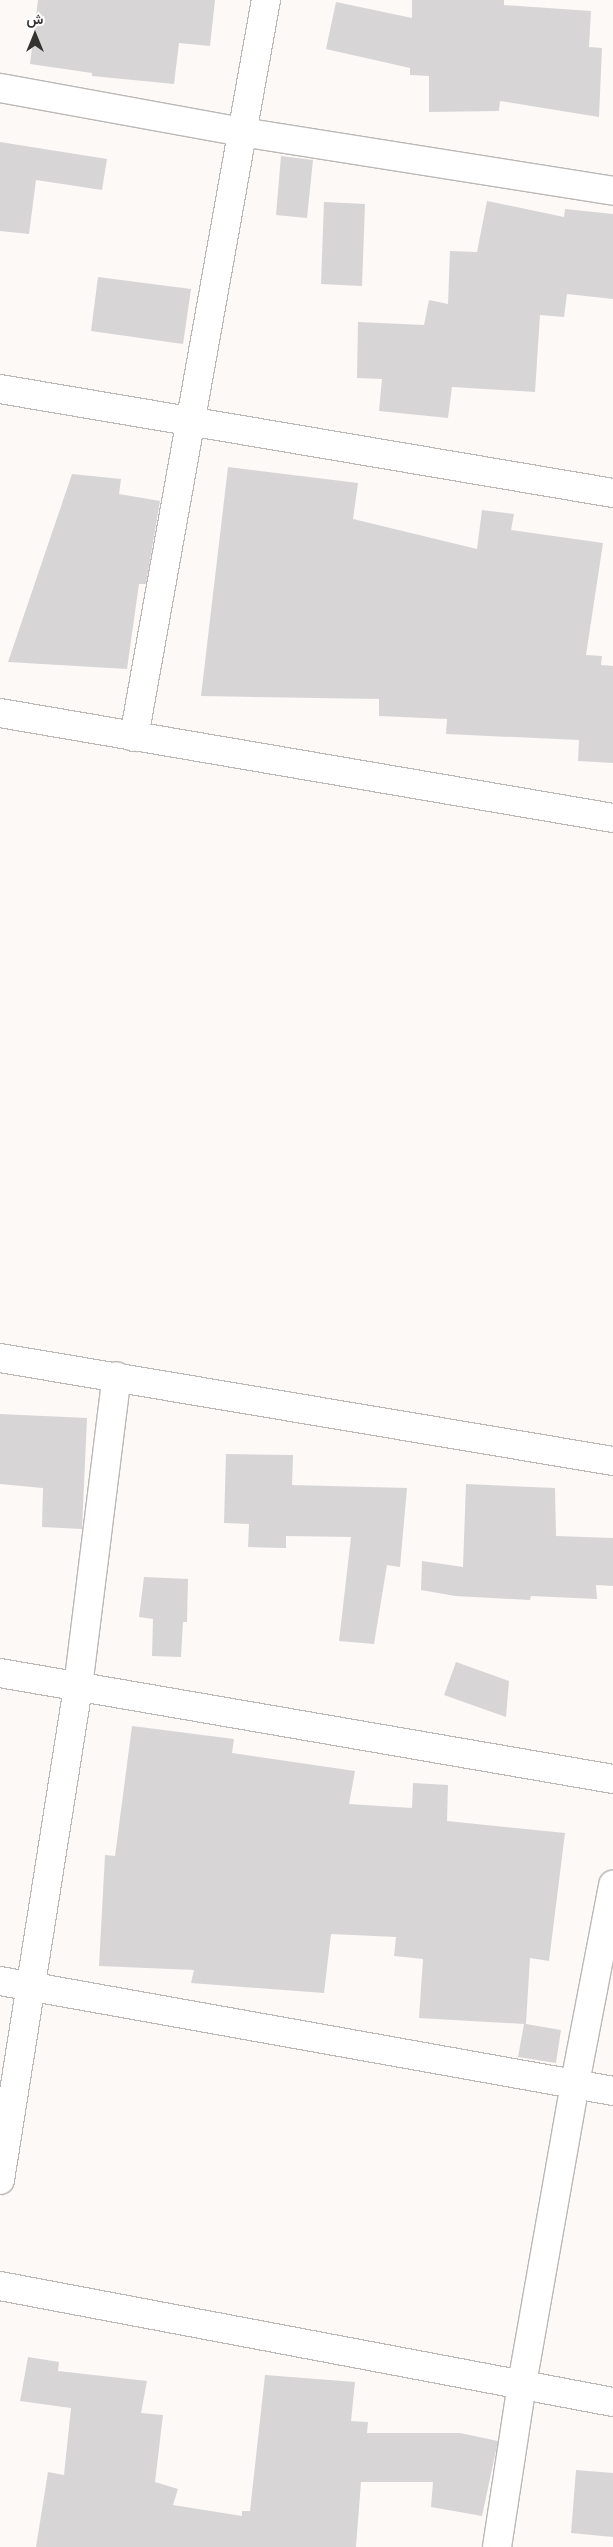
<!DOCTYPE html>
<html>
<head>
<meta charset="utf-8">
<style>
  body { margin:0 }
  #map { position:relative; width:613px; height:2547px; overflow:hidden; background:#fcf9f7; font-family:"Varela Round",Vazirmatn,sans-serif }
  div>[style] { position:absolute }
  .building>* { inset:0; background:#d8d5d7 }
  .roads { filter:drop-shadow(1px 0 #bbb8b6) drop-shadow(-1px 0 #bbb8b6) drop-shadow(0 1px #bbb8b6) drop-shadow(0 -1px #bbb8b6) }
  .minor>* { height:28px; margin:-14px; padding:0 14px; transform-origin:14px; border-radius:14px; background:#fff }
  span { translate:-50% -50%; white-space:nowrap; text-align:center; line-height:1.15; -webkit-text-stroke:5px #fff; paint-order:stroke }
  .north { position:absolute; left:10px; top:10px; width:50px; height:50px; -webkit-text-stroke:4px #fff; paint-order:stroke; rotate:0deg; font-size:14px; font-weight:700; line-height:20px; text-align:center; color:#343332 }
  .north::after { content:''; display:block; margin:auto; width:18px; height:22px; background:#343332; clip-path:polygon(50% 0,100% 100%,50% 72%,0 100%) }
</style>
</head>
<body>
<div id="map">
  <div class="building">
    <div style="clip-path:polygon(38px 0,215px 0,210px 46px,179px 43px,174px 84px,92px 76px,92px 73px,30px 64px)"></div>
    <div style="clip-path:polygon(412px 0,504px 0,504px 5px,591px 11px,589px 47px,602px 48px,599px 117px,500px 101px,499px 111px,429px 112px,429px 76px,410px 75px,410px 68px,326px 49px,336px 2px,412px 18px)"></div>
    <div style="clip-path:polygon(0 142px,107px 159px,102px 190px,36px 180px,29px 234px,0 231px)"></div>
    <div style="clip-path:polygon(281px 156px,313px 160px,307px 218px,276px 215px)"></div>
    <div style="clip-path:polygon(487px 201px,564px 217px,565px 209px,613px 214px,613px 299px,567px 294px,564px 317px,540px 315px,535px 392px,452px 387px,448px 418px,379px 411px,382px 379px,357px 378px,358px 322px,424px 325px,429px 300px,448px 304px,450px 251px,477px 252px)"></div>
    <div style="clip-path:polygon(324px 202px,365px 204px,362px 286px,321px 284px)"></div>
    <div style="clip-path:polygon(98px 277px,191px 289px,183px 344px,91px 331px)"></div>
    <div style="clip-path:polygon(228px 467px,358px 483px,353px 519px,477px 549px,482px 510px,514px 514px,511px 530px,603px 543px,586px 655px,602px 656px,601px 665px,613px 666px,613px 763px,578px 761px,579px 740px,446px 734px,447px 719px,379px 716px,379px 699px,201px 696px)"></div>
    <div style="clip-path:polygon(72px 474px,121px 479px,119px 494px,160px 501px,146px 584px,139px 584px,127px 669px,8px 662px)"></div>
    <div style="clip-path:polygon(0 1414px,87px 1418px,82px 1529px,42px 1527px,43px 1488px,0 1484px)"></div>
    <div style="clip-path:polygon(226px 1454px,293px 1455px,292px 1485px,407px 1488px,400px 1567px,387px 1565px,374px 1644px,339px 1641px,351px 1537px,286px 1536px,286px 1548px,248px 1547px,249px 1524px,224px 1523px)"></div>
    <div style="clip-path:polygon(466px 1484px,555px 1488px,556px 1536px,613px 1538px,613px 1586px,596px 1585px,597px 1599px,531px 1596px,530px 1600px,455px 1596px,421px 1590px,422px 1561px,463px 1567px)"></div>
    <div style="clip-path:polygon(144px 1577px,188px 1579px,187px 1622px,183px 1622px,181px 1657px,152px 1656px,153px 1619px,139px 1617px)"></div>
    <div style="clip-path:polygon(456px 1662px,509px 1681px,506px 1717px,444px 1695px)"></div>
    <div style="clip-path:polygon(132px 1726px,234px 1739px,232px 1753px,355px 1771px,349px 1804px,412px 1808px,413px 1783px,448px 1785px,447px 1821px,565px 1833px,549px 1961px,530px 1958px,526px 2024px,561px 2030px,556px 2063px,518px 2057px,524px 2024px,419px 2018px,423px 1959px,394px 1956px,396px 1937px,331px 1934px,324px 1993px,191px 1983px,194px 1970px,99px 1966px,105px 1855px,115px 1856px)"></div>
    <div style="clip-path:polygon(28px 2357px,59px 2362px,58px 2371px,147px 2381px,141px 2413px,163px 2415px,155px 2482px,178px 2489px,173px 2505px,242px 2516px,242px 2511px,250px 2511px,265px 2375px,355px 2382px,351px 2421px,368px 2422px,367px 2433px,460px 2433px,498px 2441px,482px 2516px,431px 2507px,433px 2482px,361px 2482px,356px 2547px,36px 2547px,48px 2472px,64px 2475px,71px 2408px,20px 2401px)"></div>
    <div style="clip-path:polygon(576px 2470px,613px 2473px,613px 2537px,571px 2533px)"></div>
  </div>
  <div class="roads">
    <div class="minor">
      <div style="left:0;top:88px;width:246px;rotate:10.3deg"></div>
      <div style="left:242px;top:132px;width:376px;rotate:9deg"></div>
      <div style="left:0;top:389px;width:622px;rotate:9.63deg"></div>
      <div style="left:0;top:713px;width:622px;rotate:9.72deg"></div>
      <div style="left:134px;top:737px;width:749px;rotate:-79.85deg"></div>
      <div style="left:0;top:1358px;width:622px;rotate:9.54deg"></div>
      <div style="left:0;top:1673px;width:622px;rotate:9.81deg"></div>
      <div style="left:0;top:1981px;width:623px;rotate:10.17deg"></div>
      <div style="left:0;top:2180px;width:499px;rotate:-81deg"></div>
      <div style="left:78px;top:1687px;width:313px;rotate:-82.9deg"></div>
      <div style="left:0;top:2286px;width:624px;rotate:10.72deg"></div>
      <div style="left:497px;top:2547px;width:165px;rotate:-81.3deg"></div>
      <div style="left:522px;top:2384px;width:306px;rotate:-80deg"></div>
      <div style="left:575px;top:2083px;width:202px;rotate:-79.1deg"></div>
    </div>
  </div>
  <div class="north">ش</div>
</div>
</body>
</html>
